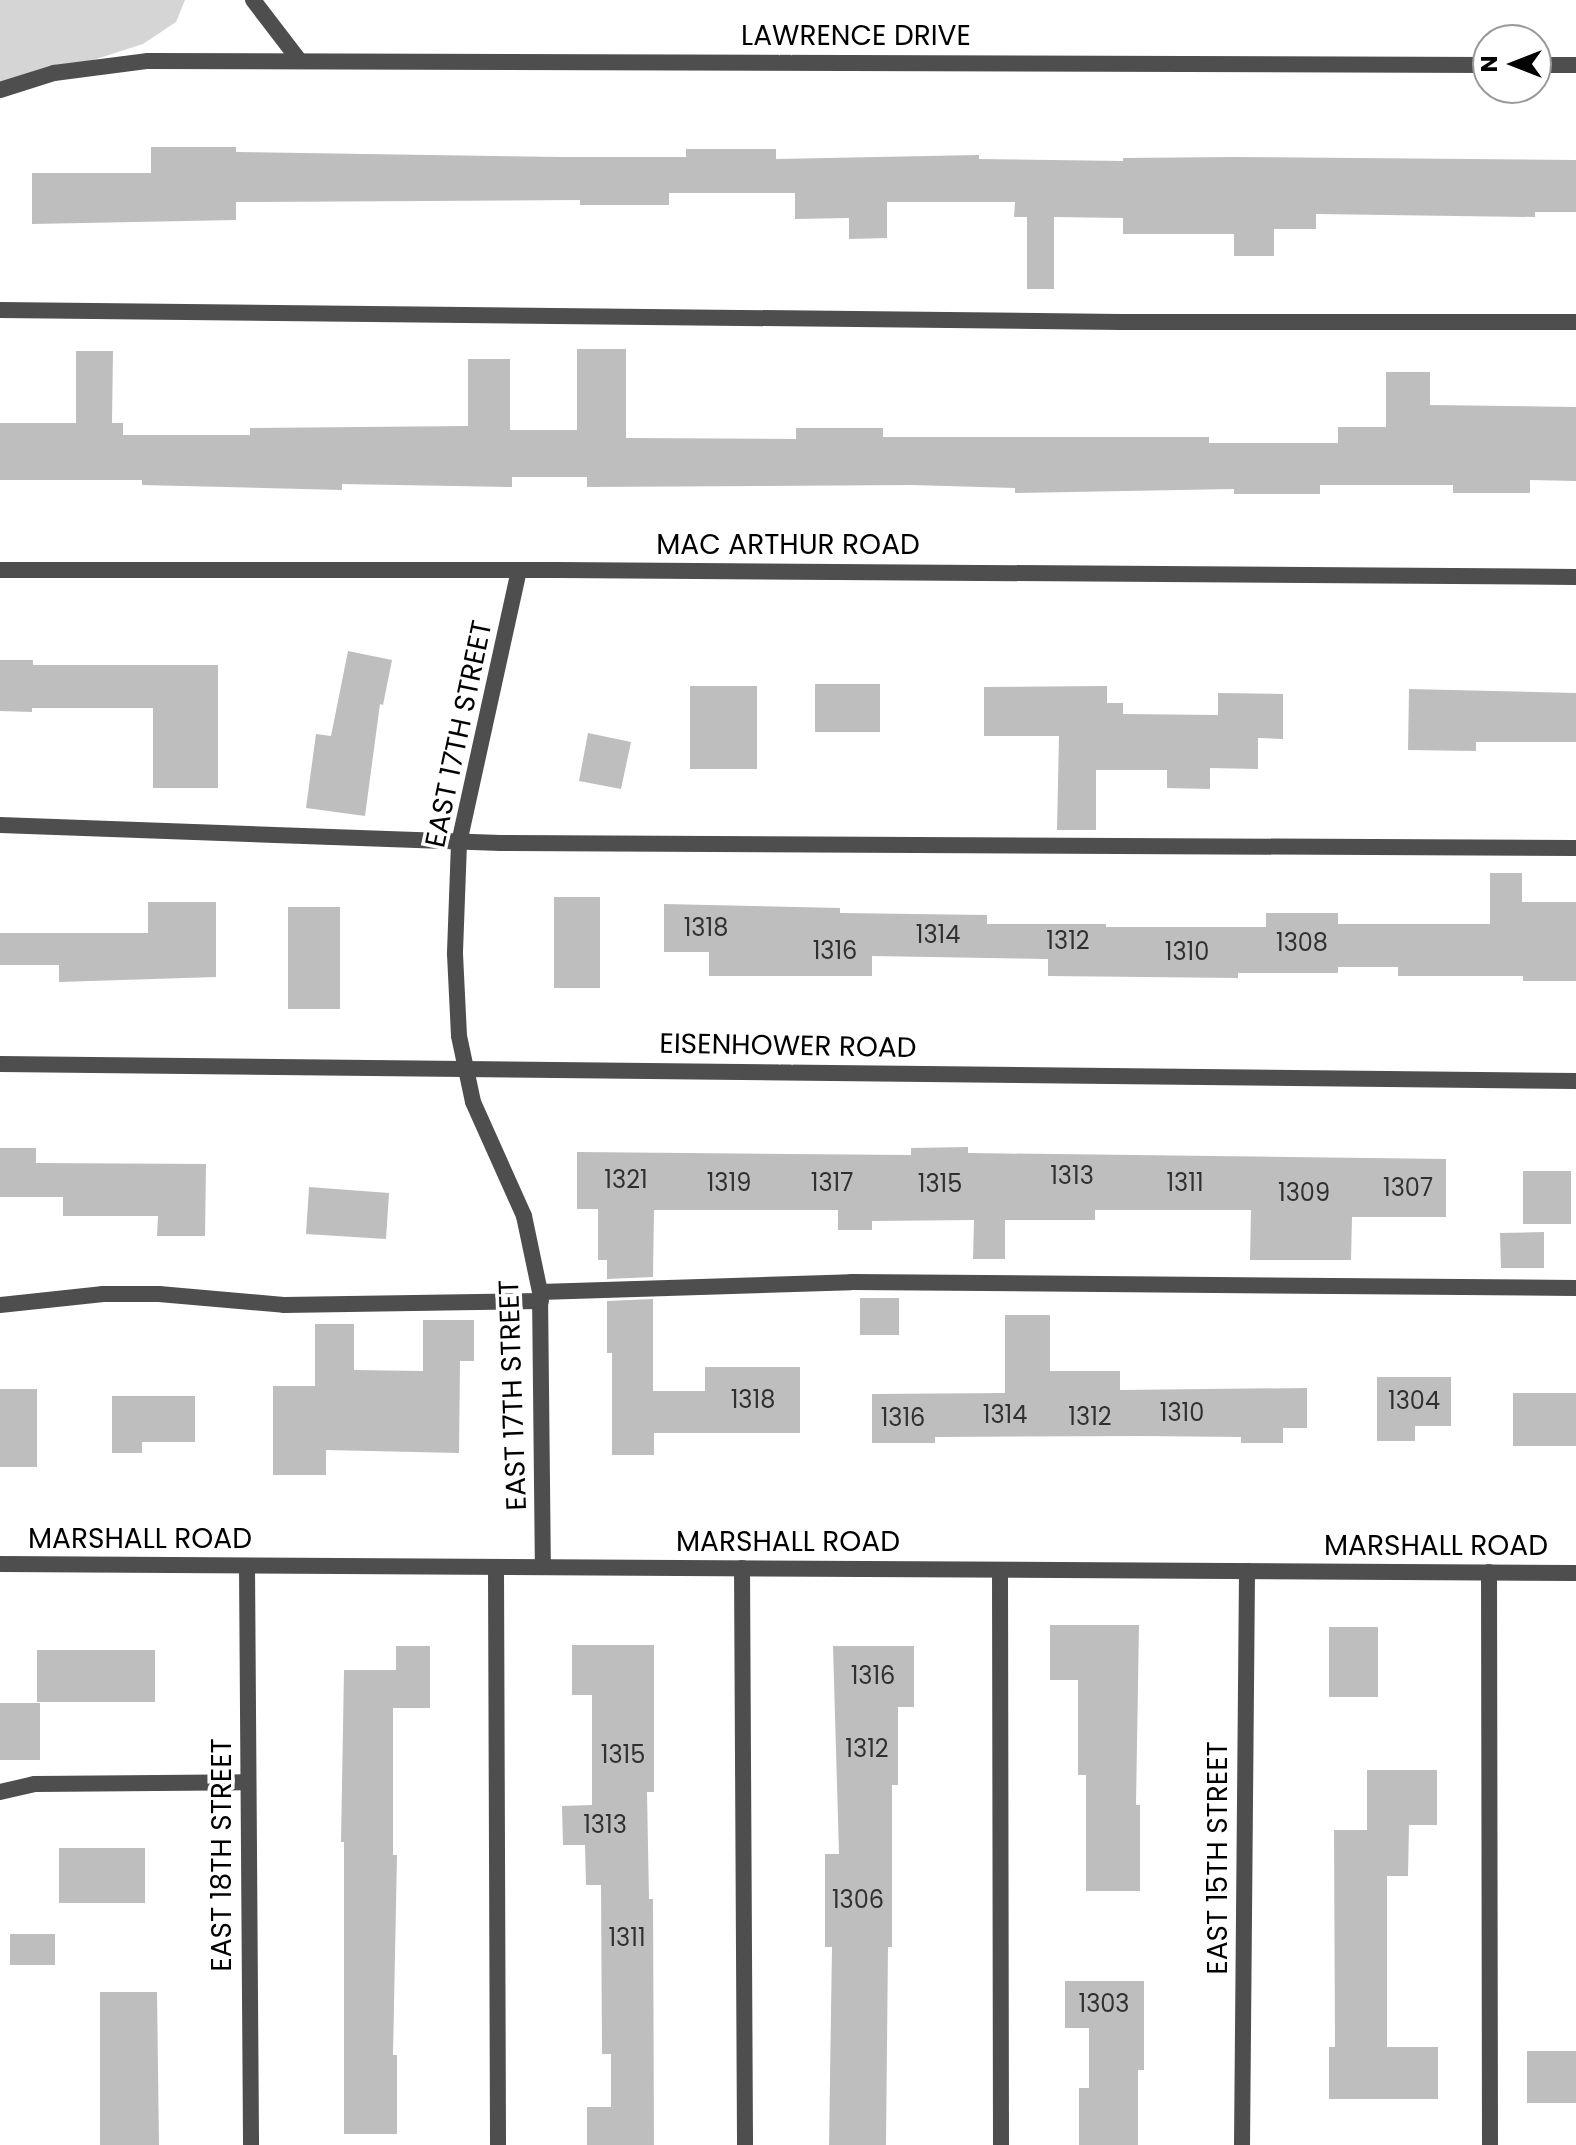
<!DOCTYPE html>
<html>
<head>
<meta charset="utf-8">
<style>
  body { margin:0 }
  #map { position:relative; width:1576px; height:2145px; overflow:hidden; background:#fff; font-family:Poppins,sans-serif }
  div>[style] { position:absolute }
  .green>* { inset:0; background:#d5d5d5 }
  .building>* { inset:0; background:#bebebe }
  .service>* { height:16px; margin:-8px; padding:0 8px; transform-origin:8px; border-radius:8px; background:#4e4e4e }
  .minor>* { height:16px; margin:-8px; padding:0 8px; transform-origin:8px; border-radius:8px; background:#4e4e4e }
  span { translate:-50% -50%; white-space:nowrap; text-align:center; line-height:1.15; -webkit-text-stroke:7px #fff; paint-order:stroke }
  .number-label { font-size:24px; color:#303030 }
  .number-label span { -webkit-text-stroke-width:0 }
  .street-label { font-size:28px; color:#000 }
  .north { position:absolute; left:1472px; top:24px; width:80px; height:80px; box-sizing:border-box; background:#fff; border:2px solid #999; border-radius:50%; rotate:270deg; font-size:22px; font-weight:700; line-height:32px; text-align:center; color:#000 }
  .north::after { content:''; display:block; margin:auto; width:28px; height:36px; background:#000; clip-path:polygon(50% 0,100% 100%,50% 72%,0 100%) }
</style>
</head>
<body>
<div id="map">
  <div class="green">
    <div style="clip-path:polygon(0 0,185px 0,176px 22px,143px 44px,0 90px)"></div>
  </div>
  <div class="building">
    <div style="clip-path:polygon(151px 147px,236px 147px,236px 152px,561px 157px,686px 157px,686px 149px,776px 149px,776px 159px,979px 155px,979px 159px,1123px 161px,1123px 158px,1234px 157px,1576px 160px,1576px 212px,1535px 212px,1535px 217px,1316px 214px,1316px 229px,1274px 229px,1274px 256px,1234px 256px,1234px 234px,1123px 234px,1123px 218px,1054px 217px,1054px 289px,1027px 289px,1027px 217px,1014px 217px,1015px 202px,887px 202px,887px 238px,849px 239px,849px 218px,795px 219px,795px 193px,669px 193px,669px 205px,580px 205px,580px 200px,236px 202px,236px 220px,32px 224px,32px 173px,151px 173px)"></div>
    <div style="clip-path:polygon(577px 349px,626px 349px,626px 438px,796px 439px,796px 428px,883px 428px,883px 437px,1209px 437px,1209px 443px,1338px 443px,1338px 427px,1386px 427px,1386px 372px,1430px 372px,1430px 405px,1576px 407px,1576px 481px,1530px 480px,1530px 493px,1453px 493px,1453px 485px,1320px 485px,1320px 494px,1234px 494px,1234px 489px,1015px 493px,1015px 488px,912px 485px,587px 487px,587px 477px,512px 477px,512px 487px,342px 484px,342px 490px,142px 485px,142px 480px,0 480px,0 423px,76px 423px,76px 351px,113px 351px,112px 423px,123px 423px,123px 435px,250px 435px,250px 428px,468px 426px,468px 359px,510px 359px,510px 430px,577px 430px)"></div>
    <div style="clip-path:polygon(348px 651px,392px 660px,383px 705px,380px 704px,365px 816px,306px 808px,316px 734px,331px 736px)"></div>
    <div style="clip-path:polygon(0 660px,33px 660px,33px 665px,218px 665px,218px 788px,153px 788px,153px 708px,32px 708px,32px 712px,0 711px)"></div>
    <div style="clip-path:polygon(815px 684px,880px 684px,880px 732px,815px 732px)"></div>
    <div style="clip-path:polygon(690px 686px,757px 686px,757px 769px,690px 769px)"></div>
    <div style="clip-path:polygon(1107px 686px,1107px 703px,1123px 703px,1123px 714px,1218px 715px,1218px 693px,1283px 694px,1283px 739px,1258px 738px,1258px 769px,1210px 768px,1210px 789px,1167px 788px,1167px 770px,1096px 770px,1096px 830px,1057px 830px,1059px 736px,984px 736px,984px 687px)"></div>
    <div style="clip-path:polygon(1409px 689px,1576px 693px,1576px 742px,1476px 742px,1476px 751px,1408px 750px)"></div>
    <div style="clip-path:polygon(588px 733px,631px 742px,621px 789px,579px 781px)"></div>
    <div style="clip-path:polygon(1490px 873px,1522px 873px,1522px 902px,1576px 902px,1576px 981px,1523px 981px,1523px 976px,1398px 976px,1398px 967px,1338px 967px,1338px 973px,1238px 973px,1238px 978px,1048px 976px,1048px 959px,872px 956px,872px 976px,709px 976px,709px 952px,664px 952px,664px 904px,840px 908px,840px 913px,987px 915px,987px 924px,1106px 924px,1106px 927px,1266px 927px,1266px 913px,1338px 913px,1338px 924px,1490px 924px)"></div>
    <div style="clip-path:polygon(554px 897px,600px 897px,600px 988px,554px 988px)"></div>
    <div style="clip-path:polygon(148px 902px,216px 902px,216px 977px,59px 982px,59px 965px,0 965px,0 933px,148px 933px)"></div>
    <div style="clip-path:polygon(288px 907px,340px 907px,340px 1009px,288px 1009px)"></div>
    <div style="clip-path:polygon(968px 1147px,968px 1153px,1446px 1159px,1446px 1217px,1352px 1217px,1351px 1260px,1250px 1260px,1251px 1210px,1095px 1210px,1095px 1220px,1005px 1220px,1005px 1259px,973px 1259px,974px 1220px,872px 1221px,872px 1230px,838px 1230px,838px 1210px,654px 1210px,653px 1277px,607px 1279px,607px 1260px,598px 1260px,598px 1209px,577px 1209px,577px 1152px,911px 1155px,911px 1148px)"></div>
    <div style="clip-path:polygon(0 1148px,36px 1148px,36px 1163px,206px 1164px,205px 1236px,157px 1236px,158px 1216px,63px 1216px,63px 1197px,0 1197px)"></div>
    <div style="clip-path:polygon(1523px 1171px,1571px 1171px,1571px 1224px,1523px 1224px)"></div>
    <div style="clip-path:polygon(309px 1187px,389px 1193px,386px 1239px,306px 1234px)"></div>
    <div style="clip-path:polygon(1544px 1232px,1544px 1268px,1501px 1268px,1500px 1233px)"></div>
    <div style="clip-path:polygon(860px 1298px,899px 1298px,899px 1335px,860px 1335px)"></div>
    <div style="clip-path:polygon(653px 1299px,653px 1391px,705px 1391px,705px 1367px,800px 1367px,800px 1433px,654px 1433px,654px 1455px,612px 1455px,612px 1353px,607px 1353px,607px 1301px)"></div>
    <div style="clip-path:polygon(1005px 1315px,1050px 1315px,1050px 1371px,1120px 1371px,1120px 1390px,1307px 1388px,1307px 1428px,1283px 1428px,1283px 1443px,1241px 1443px,1241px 1437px,1142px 1436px,935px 1437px,935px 1443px,872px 1443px,872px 1394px,1005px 1393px)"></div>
    <div style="clip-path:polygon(423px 1320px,474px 1320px,474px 1361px,460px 1361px,459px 1453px,326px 1450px,326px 1475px,273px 1475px,273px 1386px,315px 1386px,315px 1324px,354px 1324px,354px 1370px,423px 1371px)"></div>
    <div style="clip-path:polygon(1377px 1377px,1451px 1377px,1451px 1426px,1415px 1426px,1415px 1441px,1377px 1441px)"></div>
    <div style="clip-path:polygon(0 1389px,37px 1389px,37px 1467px,0 1467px)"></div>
    <div style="clip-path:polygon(1513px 1393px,1576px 1393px,1576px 1446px,1513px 1446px)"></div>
    <div style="clip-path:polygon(112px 1396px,195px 1396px,195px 1442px,142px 1442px,142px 1453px,112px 1453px)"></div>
    <div style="clip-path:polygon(1050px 1625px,1139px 1625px,1136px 1805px,1140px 1805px,1140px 1891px,1086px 1891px,1086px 1775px,1078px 1775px,1078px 1680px,1050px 1680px)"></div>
    <div style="clip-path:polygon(1329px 1627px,1378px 1627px,1378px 1697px,1329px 1697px)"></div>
    <div style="clip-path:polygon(572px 1645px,654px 1645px,654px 1792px,647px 1792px,649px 1899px,653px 1899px,654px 2145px,587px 2145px,587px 2107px,611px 2107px,611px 2054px,602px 2054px,601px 1885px,586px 1885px,585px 1845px,563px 1845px,562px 1806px,592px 1805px,592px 1695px,572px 1695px)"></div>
    <div style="clip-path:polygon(396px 1646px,430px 1646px,430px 1708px,393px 1708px,393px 1855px,397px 1855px,393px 2055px,397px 2055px,397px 2134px,344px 2134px,344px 1842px,341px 1842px,344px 1670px,396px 1670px)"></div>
    <div style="clip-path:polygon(833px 1646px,914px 1646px,914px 1707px,898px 1707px,898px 1785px,892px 1785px,892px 1947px,888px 1947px,886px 2145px,829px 2145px,832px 1947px,825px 1947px,825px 1854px,839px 1854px)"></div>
    <div style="clip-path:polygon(37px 1650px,155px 1650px,155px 1702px,37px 1702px)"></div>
    <div style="clip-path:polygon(0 1703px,40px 1703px,40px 1760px,0 1760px)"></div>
    <div style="clip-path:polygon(1367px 1770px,1437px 1770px,1437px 1825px,1409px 1825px,1408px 1876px,1387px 1876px,1387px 2047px,1438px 2047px,1438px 2099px,1329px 2099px,1329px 2047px,1335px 2047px,1334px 1830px,1367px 1830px)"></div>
    <div style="clip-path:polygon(59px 1848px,145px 1848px,145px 1903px,59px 1903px)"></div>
    <div style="clip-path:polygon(10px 1934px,55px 1934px,55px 1965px,10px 1965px)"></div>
    <div style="clip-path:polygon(1065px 1981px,1144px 1981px,1144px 2070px,1138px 2070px,1138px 2145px,1079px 2145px,1079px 2088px,1089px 2088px,1089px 2028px,1065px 2028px)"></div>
    <div style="clip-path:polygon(100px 1992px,157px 1992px,159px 2145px,100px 2145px)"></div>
    <div style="clip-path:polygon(1527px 2051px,1576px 2051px,1576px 2103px,1527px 2103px)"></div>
  </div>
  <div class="service">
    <div style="left:0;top:310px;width:1121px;rotate:0.61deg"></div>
    <div style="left:1121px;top:322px;width:455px"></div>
    <div style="left:0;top:825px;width:501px;rotate:2.06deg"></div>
    <div style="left:501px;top:843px;width:1075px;rotate:0.27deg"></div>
    <div style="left:540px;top:1292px;width:311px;rotate:-1.8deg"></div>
    <div style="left:851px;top:1282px;width:725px;rotate:0.47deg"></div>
    <div style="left:0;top:1305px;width:104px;rotate:-6.1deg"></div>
    <div style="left:103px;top:1294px;width:56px"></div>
    <div style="left:159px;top:1294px;width:125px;rotate:5deg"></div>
    <div style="left:284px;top:1305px;width:257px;rotate:-0.9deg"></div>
    <div style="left:496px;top:1567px;width:578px;rotate:89.8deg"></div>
    <div style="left:1000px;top:1570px;width:575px;rotate:89.9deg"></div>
    <div style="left:1489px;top:1572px;width:573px;rotate:89.9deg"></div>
    <div style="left:0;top:1792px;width:36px;rotate:-13deg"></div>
    <div style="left:35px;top:1784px;width:213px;rotate:-0.5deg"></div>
  </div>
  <div class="minor">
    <div style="left:253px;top:0;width:76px;rotate:52.5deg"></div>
    <div style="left:1536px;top:65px;width:40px"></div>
    <div style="left:0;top:90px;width:57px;rotate:-17.5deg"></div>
    <div style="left:54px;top:73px;width:95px;rotate:-7.3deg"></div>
    <div style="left:148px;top:61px;width:1340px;rotate:0.17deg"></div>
    <div style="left:0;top:570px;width:558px"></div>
    <div style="left:558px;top:570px;width:1018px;rotate:0.39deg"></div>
    <div style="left:519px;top:570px;width:280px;rotate:102.4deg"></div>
    <div style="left:459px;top:843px;width:111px;rotate:92.1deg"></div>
    <div style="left:455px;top:954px;width:82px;rotate:87.2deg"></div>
    <div style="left:459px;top:1036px;width:67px;rotate:78deg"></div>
    <div style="left:473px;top:1102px;width:125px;rotate:65.9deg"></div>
    <div style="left:524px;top:1216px;width:78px;rotate:78.1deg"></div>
    <div style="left:540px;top:1292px;width:275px;rotate:89.4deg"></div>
    <div style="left:0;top:1064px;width:1576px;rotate:0.62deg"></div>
    <div style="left:0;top:1564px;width:1576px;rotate:0.33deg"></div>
    <div style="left:247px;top:1566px;width:579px;rotate:89.6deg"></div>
    <div style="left:742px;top:1568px;width:577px;rotate:89.7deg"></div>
    <div style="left:1242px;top:2145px;width:574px;rotate:-89.5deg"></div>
  </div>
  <div class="number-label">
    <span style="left:706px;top:928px">1318</span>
    <span style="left:938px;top:935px">1314</span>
    <span style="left:1068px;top:941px">1312</span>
    <span style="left:1302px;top:943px">1308</span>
    <span style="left:835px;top:951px">1316</span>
    <span style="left:1187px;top:952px">1310</span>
    <span style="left:1072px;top:1176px">1313</span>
    <span style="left:626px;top:1180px">1321</span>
    <span style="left:729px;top:1183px">1319</span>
    <span style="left:832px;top:1183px">1317</span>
    <span style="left:1185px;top:1183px">1311</span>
    <span style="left:940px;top:1184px">1315</span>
    <span style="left:1408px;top:1188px">1307</span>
    <span style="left:1304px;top:1193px">1309</span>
    <span style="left:753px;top:1400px">1318</span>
    <span style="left:1414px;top:1401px">1304</span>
    <span style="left:1182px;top:1413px">1310</span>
    <span style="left:1005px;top:1415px">1314</span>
    <span style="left:1090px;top:1417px">1312</span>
    <span style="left:903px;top:1418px">1316</span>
    <span style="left:873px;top:1676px">1316</span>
    <span style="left:867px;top:1749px">1312</span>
    <span style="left:623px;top:1755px">1315</span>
    <span style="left:605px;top:1825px">1313</span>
    <span style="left:858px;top:1900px">1306</span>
    <span style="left:627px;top:1938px">1311</span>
    <span style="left:1104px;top:2004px">1303</span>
  </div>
  <div class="street-label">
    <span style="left:856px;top:36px">LAWRENCE DRIVE</span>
    <span style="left:788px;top:545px">MAC ARTHUR ROAD</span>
    <span style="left:459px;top:734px;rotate:-78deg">EAST 17TH STREET</span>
    <span style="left:788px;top:1046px;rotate:1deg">EISENHOWER ROAD</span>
    <span style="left:513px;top:1395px;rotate:-92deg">EAST 17TH STREET</span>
    <span style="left:140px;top:1539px">MARSHALL ROAD</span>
    <span style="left:788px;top:1542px">MARSHALL ROAD</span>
    <span style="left:1436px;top:1546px">MARSHALL ROAD</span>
    <span style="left:222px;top:1855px;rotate:-90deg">EAST 18TH STREET</span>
    <span style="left:1218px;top:1858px;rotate:-90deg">EAST 15TH STREET</span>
  </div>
  <div class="north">N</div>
</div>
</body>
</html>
